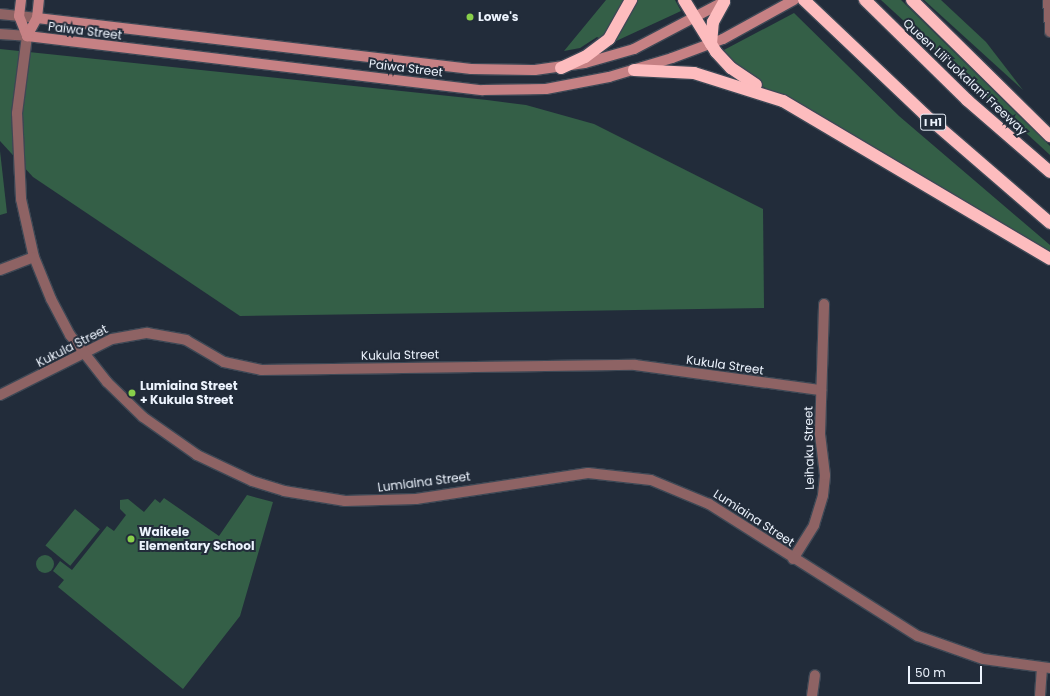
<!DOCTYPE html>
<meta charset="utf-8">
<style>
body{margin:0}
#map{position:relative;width:1050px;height:696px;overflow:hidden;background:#222c3a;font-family:Poppins,sans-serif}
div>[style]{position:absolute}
.green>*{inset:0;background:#345f47;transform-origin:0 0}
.round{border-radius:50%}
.roads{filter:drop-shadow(1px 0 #3e4855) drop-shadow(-1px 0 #3e4855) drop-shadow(0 1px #3e4855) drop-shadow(0 -1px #3e4855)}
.minor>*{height:10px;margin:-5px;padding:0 5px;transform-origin:5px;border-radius:5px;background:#8e6364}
.tertiary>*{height:10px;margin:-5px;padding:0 5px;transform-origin:5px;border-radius:5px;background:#8e6364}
.secondary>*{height:10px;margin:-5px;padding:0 5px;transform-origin:5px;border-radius:5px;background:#c68184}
.motorway>*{height:12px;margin:-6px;padding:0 6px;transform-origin:6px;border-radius:6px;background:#fdbcbe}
.dots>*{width:11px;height:11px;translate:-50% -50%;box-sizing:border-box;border:2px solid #222c3a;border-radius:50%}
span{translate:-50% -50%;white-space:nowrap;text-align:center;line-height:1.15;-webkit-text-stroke:4px #222c3a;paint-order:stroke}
.shield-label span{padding:1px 3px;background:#222c3a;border:1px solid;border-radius:3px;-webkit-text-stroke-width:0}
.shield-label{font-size:11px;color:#ecf3fd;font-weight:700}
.poi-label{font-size:12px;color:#ecf3fd;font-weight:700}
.left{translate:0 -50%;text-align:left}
.street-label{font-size:12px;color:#ecf3fd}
.scale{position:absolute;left:908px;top:666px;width:74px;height:18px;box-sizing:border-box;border:2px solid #ecf3fd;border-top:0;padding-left:5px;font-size:12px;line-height:14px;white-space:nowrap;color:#ecf3fd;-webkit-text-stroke:3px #222c3a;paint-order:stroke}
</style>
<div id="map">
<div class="green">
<div style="clip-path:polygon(606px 0,626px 0,610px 28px,601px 39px,597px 37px,580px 48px,564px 51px)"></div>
<div style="clip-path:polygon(636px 0,675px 0,681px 11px,614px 42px)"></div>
<div style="clip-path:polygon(881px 0,901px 0,1050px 146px,1050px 155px)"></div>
<div style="clip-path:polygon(924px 0,941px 0,986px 42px,1023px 90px)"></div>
<div style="clip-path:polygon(794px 13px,899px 116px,1050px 245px,1050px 256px,757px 83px,722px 51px)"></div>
<div style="clip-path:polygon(0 49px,487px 100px,526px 105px,594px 124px,763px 209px,764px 308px,240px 316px,33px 177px,0 141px)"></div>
<div style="clip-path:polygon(0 151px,7px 213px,0 215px)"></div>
<div style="clip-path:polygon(247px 495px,273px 502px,240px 616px,183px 689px,58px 587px,64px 580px,53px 571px,60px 561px,72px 570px,107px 526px,114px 531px,126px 515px,120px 509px,120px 500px,128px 499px,144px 512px,155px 499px,160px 503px,164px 498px,219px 536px)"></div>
<div style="left:75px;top:509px;width:32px;height:47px;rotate:39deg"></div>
<div class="round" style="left:36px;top:555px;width:18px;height:18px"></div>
</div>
<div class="roads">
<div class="minor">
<div style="left:1048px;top:0;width:32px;rotate:86deg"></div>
<div style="left:0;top:270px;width:36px;rotate:-21deg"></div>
<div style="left:0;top:395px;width:125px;rotate:-26.6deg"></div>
<div style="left:112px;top:339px;width:36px;rotate:-10deg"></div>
<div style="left:147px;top:333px;width:40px;rotate:10deg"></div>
<div style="left:186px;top:340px;width:44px;rotate:30.1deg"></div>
<div style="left:224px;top:362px;width:38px;rotate:12deg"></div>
<div style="left:261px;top:370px;width:374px;rotate:-0.8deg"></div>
<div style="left:635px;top:365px;width:188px;rotate:7.7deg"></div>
<div style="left:793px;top:559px;width:40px;rotate:-58deg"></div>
<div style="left:814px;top:525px;width:31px;rotate:-73deg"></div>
<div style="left:823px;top:495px;width:20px;rotate:-84deg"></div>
<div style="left:825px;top:475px;width:41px;rotate:-97deg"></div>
<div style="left:820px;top:434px;width:130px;rotate:-88.2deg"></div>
<div style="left:812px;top:696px;width:21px;rotate:-82deg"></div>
<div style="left:1040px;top:696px;width:28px;rotate:-86deg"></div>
</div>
<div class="tertiary">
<div style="left:0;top:14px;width:37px;rotate:6deg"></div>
<div style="left:0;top:34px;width:27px;rotate:4deg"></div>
<div style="left:27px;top:36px;width:78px;rotate:97.4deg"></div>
<div style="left:17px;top:113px;width:86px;rotate:87.3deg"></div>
<div style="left:21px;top:199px;width:59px;rotate:77.4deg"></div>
<div style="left:34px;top:257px;width:45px;rotate:68deg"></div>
<div style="left:51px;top:299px;width:41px;rotate:62.2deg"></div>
<div style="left:70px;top:335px;width:60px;rotate:51.8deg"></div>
<div style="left:107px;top:382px;width:50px;rotate:44.2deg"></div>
<div style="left:143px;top:417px;width:66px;rotate:35.1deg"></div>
<div style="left:197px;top:455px;width:61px;rotate:25.3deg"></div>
<div style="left:252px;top:481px;width:34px;rotate:17deg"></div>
<div style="left:284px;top:491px;width:62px;rotate:9.3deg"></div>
<div style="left:345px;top:501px;width:71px;rotate:-1.6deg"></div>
<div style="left:416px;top:499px;width:174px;rotate:-8.6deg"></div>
<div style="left:588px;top:473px;width:63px;rotate:6.3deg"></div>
<div style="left:651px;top:480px;width:63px;rotate:22.5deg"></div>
<div style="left:709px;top:504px;width:247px;rotate:32.3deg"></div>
<div style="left:918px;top:636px;width:69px;rotate:19.5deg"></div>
<div style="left:983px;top:659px;width:68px;rotate:7.7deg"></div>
</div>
<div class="secondary">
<div style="left:21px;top:0;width:16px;rotate:97deg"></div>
<div style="left:19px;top:16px;width:22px;rotate:68deg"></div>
<div style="left:37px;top:18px;width:437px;rotate:6.7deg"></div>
<div style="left:471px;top:69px;width:64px;rotate:0.9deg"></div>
<div style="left:535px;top:70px;width:50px;rotate:-8deg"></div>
<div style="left:585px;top:63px;width:51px;rotate:-15.9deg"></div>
<div style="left:634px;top:49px;width:103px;rotate:-27.8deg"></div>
<div style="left:27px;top:36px;width:459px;rotate:6.8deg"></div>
<div style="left:483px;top:90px;width:63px;rotate:-0.9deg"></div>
<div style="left:546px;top:89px;width:64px;rotate:-10.8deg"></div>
<div style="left:609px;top:77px;width:66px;rotate:-16.8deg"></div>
<div style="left:672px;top:58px;width:54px;rotate:-20.4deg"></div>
<div style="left:723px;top:39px;width:81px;rotate:-28.8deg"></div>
<div style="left:27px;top:36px;width:21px;rotate:-61deg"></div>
<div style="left:37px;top:18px;width:18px;rotate:-84deg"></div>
</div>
<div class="motorway">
<div style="left:684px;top:0;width:61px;rotate:58.4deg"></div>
<div style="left:716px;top:52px;width:22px;rotate:47deg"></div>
<div style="left:731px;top:68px;width:30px;rotate:34deg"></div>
<div style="left:804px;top:0;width:167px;rotate:43.5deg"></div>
<div style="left:925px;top:115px;width:165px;rotate:40.8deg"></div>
<div style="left:865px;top:0;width:143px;rotate:44.4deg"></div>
<div style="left:967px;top:100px;width:110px;rotate:40.9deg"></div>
<div style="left:912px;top:0;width:194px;rotate:44.6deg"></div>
<div style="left:711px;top:44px;width:22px;rotate:-85deg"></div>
<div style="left:713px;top:22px;width:23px;rotate:-61deg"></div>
<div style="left:561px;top:68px;width:26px;rotate:-25deg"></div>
<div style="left:585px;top:57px;width:30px;rotate:-37deg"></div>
<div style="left:609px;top:39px;width:45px;rotate:-60.6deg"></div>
<div style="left:634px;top:70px;width:60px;rotate:2.9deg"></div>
<div style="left:694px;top:73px;width:93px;rotate:17.5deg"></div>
<div style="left:783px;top:101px;width:310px;rotate:30.6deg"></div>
</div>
</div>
<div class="dots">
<div style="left:470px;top:17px;background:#88cf4a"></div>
<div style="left:132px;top:393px;background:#88cf4a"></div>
<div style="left:131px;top:539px;background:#88cf4a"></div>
</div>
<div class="shield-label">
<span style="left:933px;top:122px">I H1</span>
</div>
<div class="poi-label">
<span class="left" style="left:478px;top:17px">Lowe's</span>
<span class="left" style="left:140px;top:393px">Lumiaina Street<br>+ Kukula Street</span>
<span class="left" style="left:139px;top:539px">Waikele<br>Elementary School</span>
</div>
<div class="street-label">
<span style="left:85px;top:31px;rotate:7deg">Paiwa Street</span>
<span style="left:406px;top:68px;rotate:7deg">Paiwa Street</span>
<span style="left:965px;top:77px;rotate:43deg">Queen Liliʻuokalani Freeway</span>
<span style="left:72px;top:346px;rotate:-27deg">Kukula Street</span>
<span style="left:400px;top:355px;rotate:-1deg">Kukula Street</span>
<span style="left:725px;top:365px;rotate:8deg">Kukula Street</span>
<span style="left:809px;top:448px;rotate:-91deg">Leihaku Street</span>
<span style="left:424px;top:482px;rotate:-7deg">Lumiaina Street</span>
<span style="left:754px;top:518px;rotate:33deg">Lumiaina Street</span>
</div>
<div class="scale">50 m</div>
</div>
